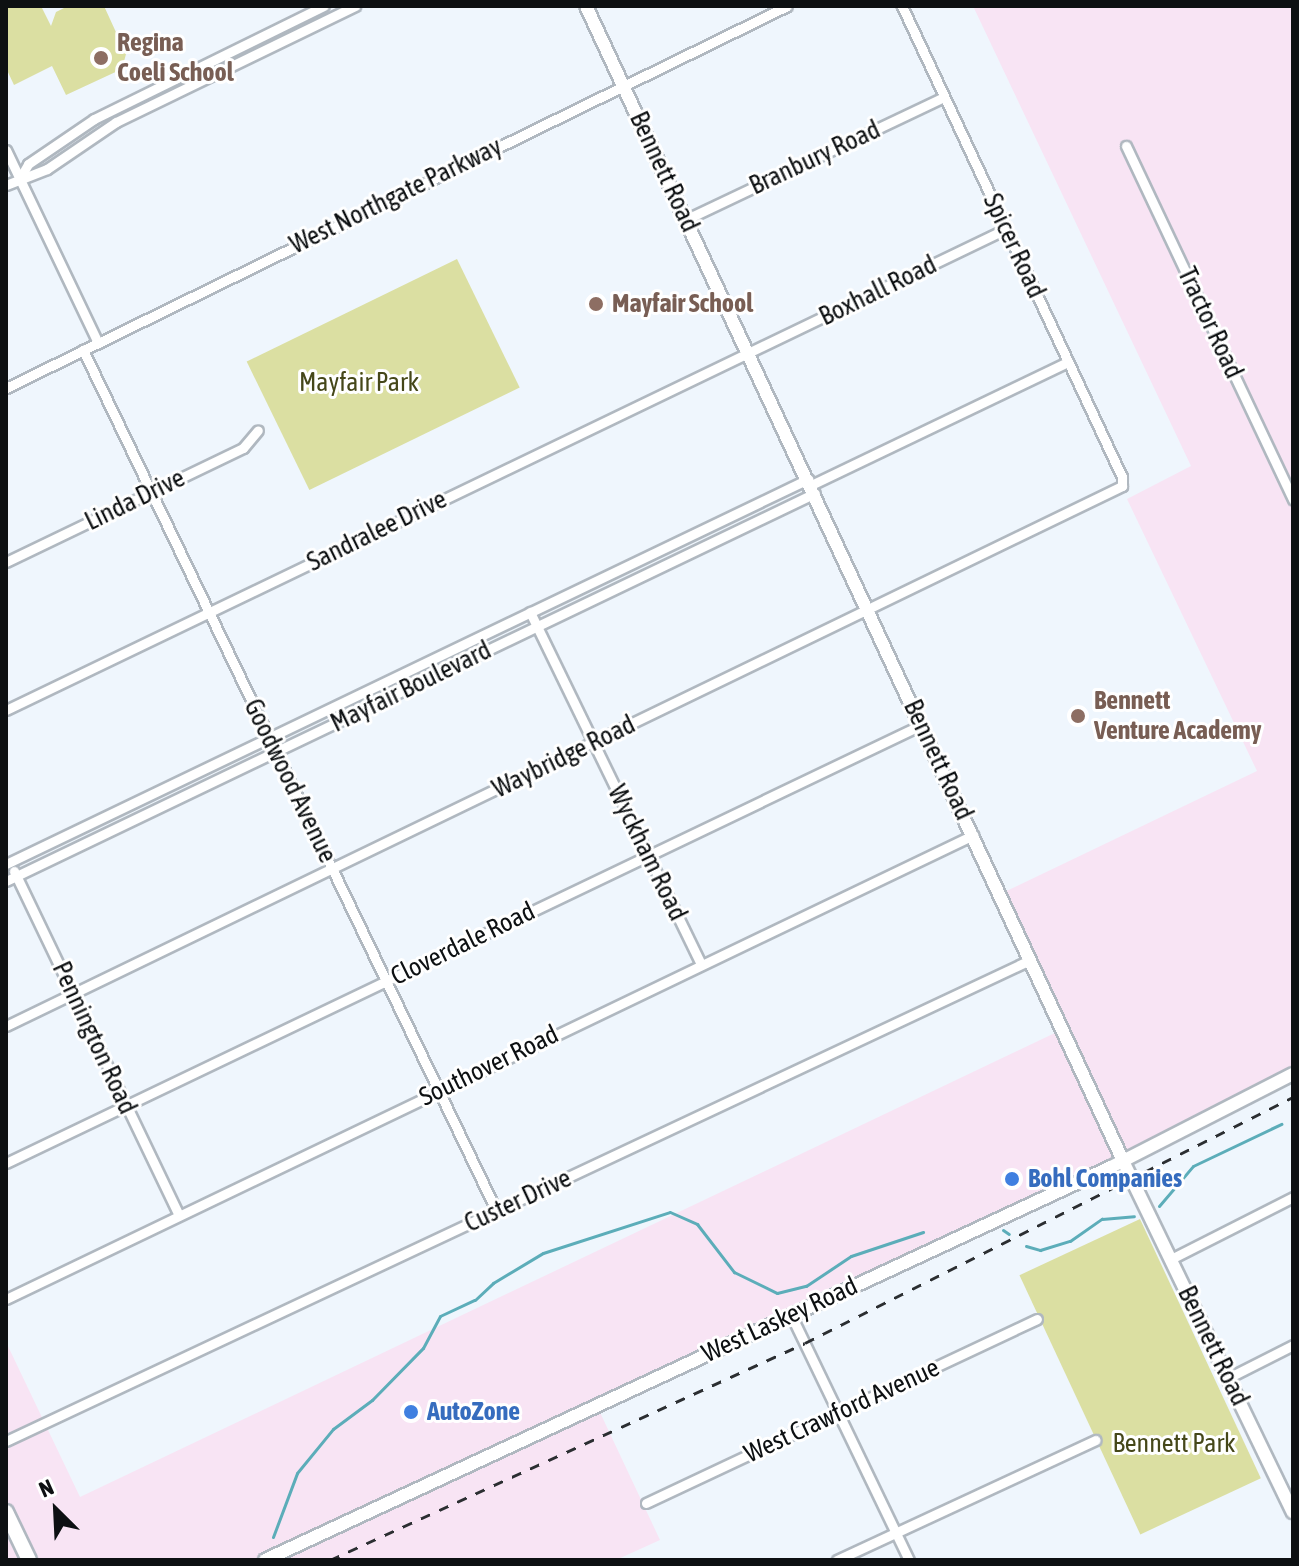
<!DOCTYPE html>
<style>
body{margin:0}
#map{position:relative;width:1299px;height:1566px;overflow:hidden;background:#eff6fd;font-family:"Asap Condensed",sans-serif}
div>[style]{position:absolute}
.industrial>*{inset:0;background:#f8e4f4}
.green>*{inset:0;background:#dbdfa2;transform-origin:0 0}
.stream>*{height:3px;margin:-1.5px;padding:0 1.5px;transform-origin:1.5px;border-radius:1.5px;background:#5cadb9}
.roads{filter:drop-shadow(2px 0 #b0b8c0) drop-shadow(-2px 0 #b0b8c0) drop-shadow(0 2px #b0b8c0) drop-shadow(0 -2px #b0b8c0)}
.street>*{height:9px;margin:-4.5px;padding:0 4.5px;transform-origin:4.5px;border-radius:4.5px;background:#fff}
.secondary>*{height:12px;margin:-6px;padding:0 6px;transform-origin:6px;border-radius:6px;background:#fff}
.primary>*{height:14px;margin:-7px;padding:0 7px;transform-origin:7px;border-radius:7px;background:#fff}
.rail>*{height:3px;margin-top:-1.5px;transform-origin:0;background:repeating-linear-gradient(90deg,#2b2e31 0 10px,transparent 0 20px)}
.dots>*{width:22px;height:22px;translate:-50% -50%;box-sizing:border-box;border:4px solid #fff;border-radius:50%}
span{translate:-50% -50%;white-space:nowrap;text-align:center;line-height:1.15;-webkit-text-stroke:6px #fff;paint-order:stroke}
.education-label{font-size:26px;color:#785e54;font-weight:700}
.left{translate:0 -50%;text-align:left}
.street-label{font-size:26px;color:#0d1012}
.park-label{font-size:26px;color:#454719}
.shop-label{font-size:26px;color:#366cbe;font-weight:700}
.frame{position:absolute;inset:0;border:8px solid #0d1012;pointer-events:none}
.north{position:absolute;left:16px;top:1470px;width:80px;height:80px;-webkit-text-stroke:6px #fff;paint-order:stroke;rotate:336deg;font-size:22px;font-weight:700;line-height:32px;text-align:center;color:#0d1012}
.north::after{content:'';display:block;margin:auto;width:28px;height:36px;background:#0d1012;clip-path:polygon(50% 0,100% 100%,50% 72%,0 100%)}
</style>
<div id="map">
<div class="industrial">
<div style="clip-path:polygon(973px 6px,1293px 6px,1293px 1074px,597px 1406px,660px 1540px,616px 1560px,6px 1560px,6px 1342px,80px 1497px,1057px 1032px,994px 897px,1257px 771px,1127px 499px,1191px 466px)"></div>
</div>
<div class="green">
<div style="clip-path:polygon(6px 6px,41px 6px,51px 26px,56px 12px,68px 6px,104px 6px,126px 54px,122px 69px,66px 95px,52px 66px,14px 85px,6px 68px)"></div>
<div style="left:457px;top:259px;width:143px;height:234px;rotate:64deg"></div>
<div style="left:1140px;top:1219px;width:286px;height:133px;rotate:65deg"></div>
</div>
<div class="stream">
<div style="left:1159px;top:1206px;width:52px;rotate:-49.6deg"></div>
<div style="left:1193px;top:1166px;width:98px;rotate:-25.5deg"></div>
<div style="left:1003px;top:1230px;width:7px;rotate:34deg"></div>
<div style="left:1026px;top:1246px;width:15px;rotate:16deg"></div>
<div style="left:1040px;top:1250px;width:31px;rotate:-17deg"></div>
<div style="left:1070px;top:1241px;width:39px;rotate:-35deg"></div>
<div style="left:1102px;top:1219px;width:32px;rotate:-5deg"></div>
<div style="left:273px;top:1537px;width:68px;rotate:-69.4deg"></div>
<div style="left:297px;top:1473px;width:57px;rotate:-50.7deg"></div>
<div style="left:333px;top:1429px;width:49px;rotate:-36.6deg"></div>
<div style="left:372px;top:1400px;width:73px;rotate:-45.6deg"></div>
<div style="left:423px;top:1348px;width:36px;rotate:-62deg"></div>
<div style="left:440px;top:1316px;width:38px;rotate:-25deg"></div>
<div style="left:475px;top:1300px;width:25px;rotate:-43deg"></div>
<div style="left:493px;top:1283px;width:58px;rotate:-31deg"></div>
<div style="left:543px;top:1253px;width:133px;rotate:-17.9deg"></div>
<div style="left:670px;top:1212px;width:30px;rotate:24deg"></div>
<div style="left:697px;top:1224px;width:61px;rotate:52.4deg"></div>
<div style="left:734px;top:1272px;width:48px;rotate:26deg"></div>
<div style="left:777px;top:1293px;width:30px;rotate:-14deg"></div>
<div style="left:806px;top:1286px;width:54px;rotate:-33.7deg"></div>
<div style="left:851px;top:1256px;width:76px;rotate:-18.4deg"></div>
</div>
<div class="roads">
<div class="street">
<div style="left:1126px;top:146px;width:391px;rotate:64.7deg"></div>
<div style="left:6px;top:150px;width:214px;rotate:64.5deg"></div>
<div style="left:20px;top:178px;width:16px;rotate:-60deg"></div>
<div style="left:28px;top:164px;width:80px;rotate:-34.3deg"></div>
<div style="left:94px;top:119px;width:256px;rotate:-26.2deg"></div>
<div style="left:6px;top:185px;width:44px;rotate:-21.3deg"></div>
<div style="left:47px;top:169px;width:83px;rotate:-34.3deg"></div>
<div style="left:116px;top:122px;width:266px;rotate:-25.9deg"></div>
<div style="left:687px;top:219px;width:284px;rotate:-25.4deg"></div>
<div style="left:83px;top:350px;width:956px;rotate:64.35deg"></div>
<div style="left:6px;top:388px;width:869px;rotate:-26.06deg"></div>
<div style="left:811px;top:485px;width:285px;rotate:-25.6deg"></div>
<div style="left:6px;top:562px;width:263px;rotate:-25.7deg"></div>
<div style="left:243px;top:448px;width:23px;rotate:-50deg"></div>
<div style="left:530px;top:612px;width:391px;rotate:64.1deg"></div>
<div style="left:6px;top:710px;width:1110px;rotate:-25.69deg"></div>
<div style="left:6px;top:864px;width:890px;rotate:-25.64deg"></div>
<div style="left:14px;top:871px;width:380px;rotate:64.4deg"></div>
<div style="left:6px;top:881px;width:897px;rotate:-25.62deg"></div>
<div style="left:6px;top:1026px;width:1240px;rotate:-25.82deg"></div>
<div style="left:1122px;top:486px;width:9px;rotate:-90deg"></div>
<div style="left:1122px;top:477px;width:520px;rotate:-115.04deg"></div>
<div style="left:6px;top:1163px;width:1014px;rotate:-25.58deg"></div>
<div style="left:1171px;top:1259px;width:137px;rotate:-26.9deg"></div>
<div style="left:6px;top:1299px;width:1073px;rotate:-25.63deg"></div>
<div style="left:791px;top:1315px;width:272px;rotate:64.3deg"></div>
<div style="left:1228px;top:1378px;width:73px;rotate:-26.9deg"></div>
<div style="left:6px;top:1441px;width:1131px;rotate:-25.16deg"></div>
<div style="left:646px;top:1503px;width:432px;rotate:-25.2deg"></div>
<div style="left:837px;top:1560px;width:285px;rotate:-24.9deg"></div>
</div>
<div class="secondary">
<div style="left:586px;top:6px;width:1274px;rotate:65.06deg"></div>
<div style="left:1123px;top:1161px;width:390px;rotate:64.2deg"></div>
<div style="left:265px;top:1560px;width:933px;rotate:-24.92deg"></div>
<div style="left:1111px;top:1167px;width:204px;rotate:-27.1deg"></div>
</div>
<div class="primary">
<div style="left:6px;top:1512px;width:53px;rotate:64.4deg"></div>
</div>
</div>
<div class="rail">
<div style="left:330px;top:1560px;width:522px;rotate:-24.55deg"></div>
<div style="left:805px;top:1343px;width:546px;rotate:-26.75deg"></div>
</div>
<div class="dots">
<div style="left:101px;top:58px;background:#8d6e63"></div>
<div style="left:596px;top:304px;background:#8d6e63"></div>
<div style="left:1078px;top:716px;background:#8d6e63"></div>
<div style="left:1012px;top:1179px;background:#3f7fe0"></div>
<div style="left:411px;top:1412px;background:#3f7fe0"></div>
</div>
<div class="education-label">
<span class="left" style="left:117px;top:58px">Regina<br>Coeli School</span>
<span class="left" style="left:612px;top:304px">Mayfair School</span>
<span class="left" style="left:1094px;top:716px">Bennett<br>Venture Academy</span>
</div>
<div class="street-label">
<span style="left:815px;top:158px;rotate:-25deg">Branbury Road</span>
<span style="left:664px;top:172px;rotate:65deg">Bennett Road</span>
<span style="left:396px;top:196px;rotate:-26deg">West Northgate Parkway</span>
<span style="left:1014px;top:246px;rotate:65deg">Spicer Road</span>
<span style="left:878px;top:291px;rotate:-26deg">Boxhall Road</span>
<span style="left:1210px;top:323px;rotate:65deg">Tractor Road</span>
<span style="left:135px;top:500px;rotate:-26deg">Linda Drive</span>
<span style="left:377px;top:531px;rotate:-26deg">Sandralee Drive</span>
<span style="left:411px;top:687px;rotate:-26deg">Mayfair Boulevard</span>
<span style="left:564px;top:757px;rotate:-26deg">Waybridge Road</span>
<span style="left:938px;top:760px;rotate:65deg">Bennett Road</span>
<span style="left:290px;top:781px;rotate:64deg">Goodwood Avenue</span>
<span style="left:647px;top:853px;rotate:64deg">Wyckham Road</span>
<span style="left:463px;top:944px;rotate:-26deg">Cloverdale Road</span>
<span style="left:94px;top:1038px;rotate:65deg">Pennington Road</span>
<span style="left:489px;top:1066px;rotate:-26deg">Southover Road</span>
<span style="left:518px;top:1201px;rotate:-25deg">Custer Drive</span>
<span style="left:780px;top:1320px;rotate:-25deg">West Laskey Road</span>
<span style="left:1213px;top:1346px;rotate:64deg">Bennett Road</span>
<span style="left:842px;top:1411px;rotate:-25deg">West Crawford Avenue</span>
</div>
<div class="park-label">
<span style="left:359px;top:383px">Mayfair Park</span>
<span style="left:1174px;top:1444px">Bennett Park</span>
</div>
<div class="shop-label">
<span class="left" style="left:1028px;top:1179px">Bohl Companies</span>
<span class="left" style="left:427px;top:1412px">AutoZone</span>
</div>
<div class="frame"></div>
<div class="north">N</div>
</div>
